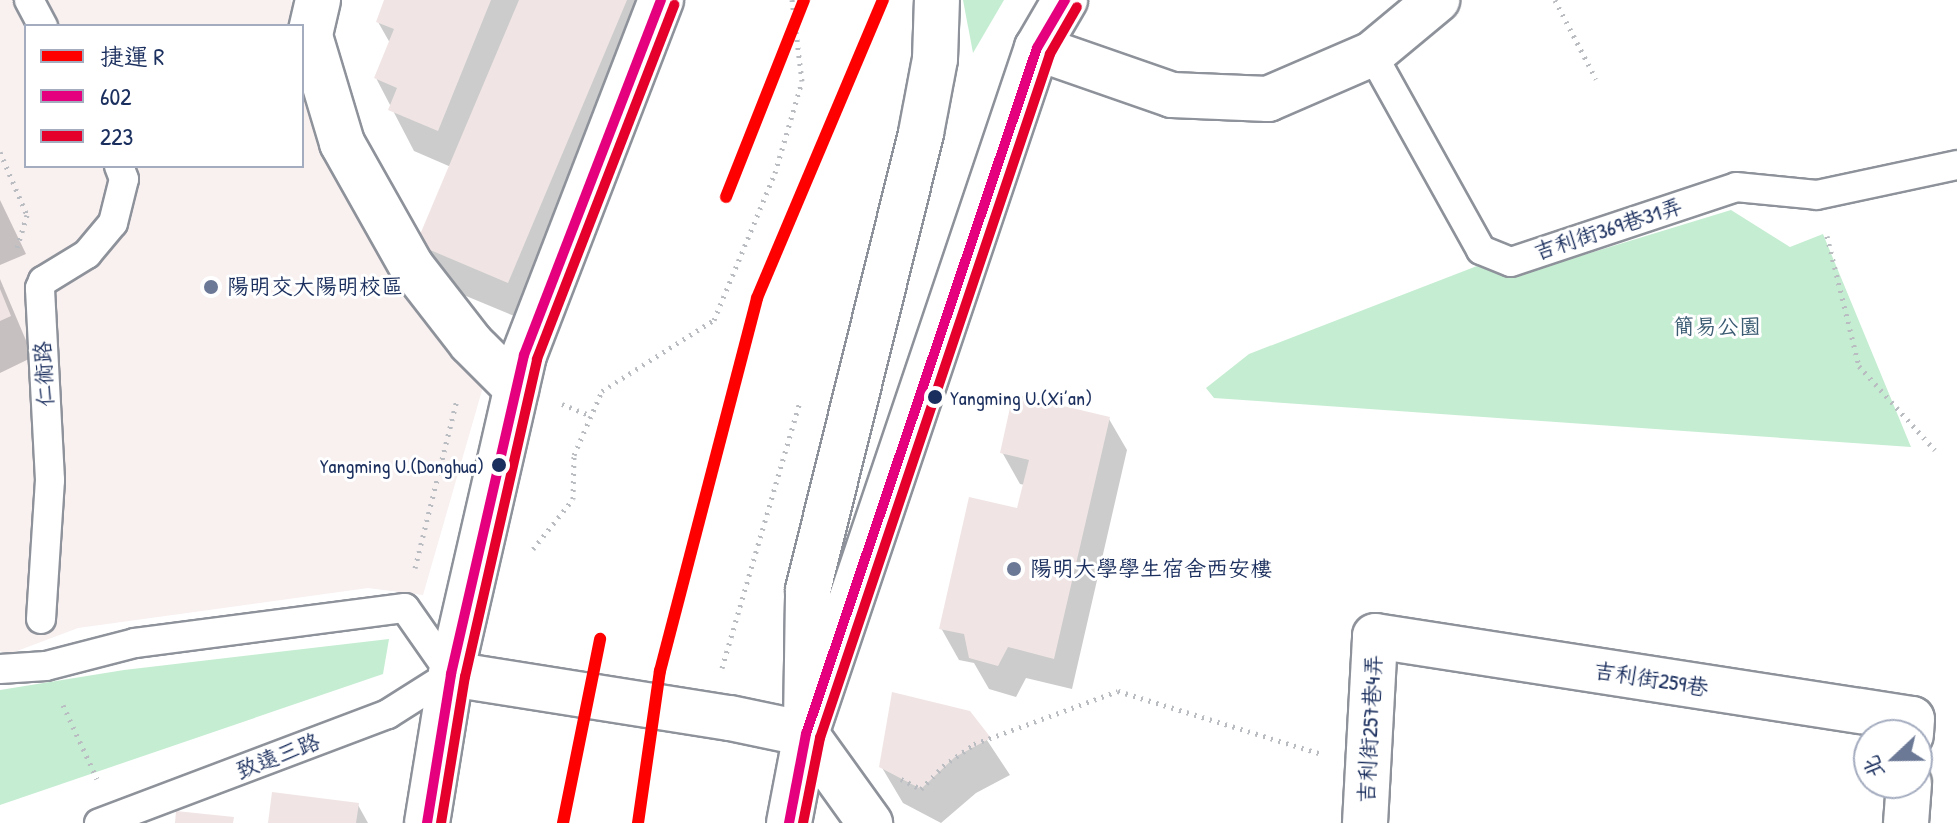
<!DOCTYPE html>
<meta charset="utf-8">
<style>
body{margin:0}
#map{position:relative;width:1957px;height:823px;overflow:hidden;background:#fff;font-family:"Patrick Hand","LXGW WenKai TC",sans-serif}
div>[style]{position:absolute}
.built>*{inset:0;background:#f9f0f0}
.green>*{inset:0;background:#c5edd2}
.shadow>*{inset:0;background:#0003}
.building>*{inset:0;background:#f0e5e4}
.path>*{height:5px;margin-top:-2.5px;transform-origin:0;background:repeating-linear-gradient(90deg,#b9bcc1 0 2px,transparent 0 8px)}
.roads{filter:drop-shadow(2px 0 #8e929a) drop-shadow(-2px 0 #8e929a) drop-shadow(0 2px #8e929a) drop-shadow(0 -2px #8e929a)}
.service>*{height:28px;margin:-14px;padding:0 14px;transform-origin:14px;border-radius:14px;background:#fff}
.minor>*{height:44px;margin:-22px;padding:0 22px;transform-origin:22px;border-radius:22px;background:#fff}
.tertiary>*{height:44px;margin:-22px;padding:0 22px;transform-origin:22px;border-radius:22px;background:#fff}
.bus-1>*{height:10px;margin:-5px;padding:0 5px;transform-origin:5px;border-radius:5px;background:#e5007d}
.bus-2>*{height:10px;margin:-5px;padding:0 5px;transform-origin:5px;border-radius:5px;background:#e4002b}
.metro-1>*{height:12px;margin:-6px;padding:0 6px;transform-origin:6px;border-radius:6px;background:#f00}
.dots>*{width:22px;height:22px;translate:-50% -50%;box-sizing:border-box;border:4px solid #fff;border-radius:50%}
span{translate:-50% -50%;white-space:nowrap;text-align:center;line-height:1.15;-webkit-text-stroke:6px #fff;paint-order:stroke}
.bus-label{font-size:20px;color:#1b2f5e}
.left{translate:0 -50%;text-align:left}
.right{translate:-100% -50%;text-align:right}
.street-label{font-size:22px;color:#1b2f5e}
.poi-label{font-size:22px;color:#1b2f5e}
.park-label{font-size:22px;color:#3a5b72}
.legend{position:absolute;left:24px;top:24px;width:280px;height:144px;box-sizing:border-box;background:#fff;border:2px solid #a4acbf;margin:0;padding:10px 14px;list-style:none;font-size:24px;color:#1b2f5e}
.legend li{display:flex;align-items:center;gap:16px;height:40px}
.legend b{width:40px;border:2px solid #a4acbf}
.north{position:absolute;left:1853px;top:719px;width:80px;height:80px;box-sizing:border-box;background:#fff;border:2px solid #a4acbf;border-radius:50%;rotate:248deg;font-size:22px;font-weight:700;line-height:32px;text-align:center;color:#1b2f5e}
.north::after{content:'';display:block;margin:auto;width:28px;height:36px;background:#6b7896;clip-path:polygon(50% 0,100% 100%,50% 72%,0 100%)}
</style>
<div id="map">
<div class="built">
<div style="clip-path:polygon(0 0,291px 0,296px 26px,26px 26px,26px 166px,302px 166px,302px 63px,487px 373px,423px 595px,368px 588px,78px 628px,9px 654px,0 651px)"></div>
</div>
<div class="green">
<div style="clip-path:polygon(963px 0,1004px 0,973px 53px)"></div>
<div style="clip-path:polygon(1731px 210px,1790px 247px,1823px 234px,1911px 447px,1214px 398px,1206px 388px,1249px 354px,1477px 266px,1518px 275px)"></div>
<div style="clip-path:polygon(389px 639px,383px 674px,0 805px,0 690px,124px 670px)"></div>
</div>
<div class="shadow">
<div style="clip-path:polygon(387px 0,668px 0,531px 323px,442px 286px,418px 244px,451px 167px,414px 151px,376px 78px,390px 43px,378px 22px)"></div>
<div style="clip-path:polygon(0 200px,26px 254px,0 265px)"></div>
<div style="clip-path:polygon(0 279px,33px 357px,0 373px)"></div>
<div style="clip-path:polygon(1109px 419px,1127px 450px,1072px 689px,1026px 678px,1016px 697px,989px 689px,974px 663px,959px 660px,941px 628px,1019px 511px,1025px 485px,1020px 484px,1002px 452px)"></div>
<div style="clip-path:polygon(969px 713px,1010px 775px,976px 793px,941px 823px,903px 803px,881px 766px)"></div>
<div style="clip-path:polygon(358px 805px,368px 823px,270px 823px)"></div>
</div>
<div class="building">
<div style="clip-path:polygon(384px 0,491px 0,438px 131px,388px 110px,397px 88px,374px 78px,394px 29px,376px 22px)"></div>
<div style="clip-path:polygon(519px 0,627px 0,508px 283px,416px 244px)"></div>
<div style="clip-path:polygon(0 289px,11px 316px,0 321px)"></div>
<div style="clip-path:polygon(1013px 394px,1110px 417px,1054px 659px,1008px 647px,998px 666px,969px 658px,964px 634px,939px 629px,969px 497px,1017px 508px,1029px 460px,1000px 453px)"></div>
<div style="clip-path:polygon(892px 692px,970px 711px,991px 738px,955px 757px,921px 789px,879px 767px)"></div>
<div style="clip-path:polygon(272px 792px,359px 803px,356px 823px,268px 823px)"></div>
<div style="clip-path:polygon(176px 811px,234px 817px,233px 823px,175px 823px)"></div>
</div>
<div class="path">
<div style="left:1555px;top:0;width:89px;rotate:62.6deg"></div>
<div style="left:0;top:152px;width:69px;rotate:66.8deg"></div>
<div style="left:27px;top:215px;width:34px;rotate:107deg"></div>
<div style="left:1827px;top:236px;width:134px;rotate:76.2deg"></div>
<div style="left:1859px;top:366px;width:113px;rotate:47.9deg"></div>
<div style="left:562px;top:404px;width:31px;rotate:22deg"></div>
<div style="left:533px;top:549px;width:64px;rotate:-51.3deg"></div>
<div style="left:573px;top:499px;width:44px;rotate:-88.7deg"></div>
<div style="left:574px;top:455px;width:70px;rotate:-66.4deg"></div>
<div style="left:602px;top:391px;width:133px;rotate:-32.4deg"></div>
<div style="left:714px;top:320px;width:159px;rotate:-67.5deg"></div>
<div style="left:775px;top:173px;width:96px;rotate:-73.6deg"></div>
<div style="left:802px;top:81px;width:82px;rotate:-97deg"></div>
<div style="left:415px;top:568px;width:173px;rotate:-76deg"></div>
<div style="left:722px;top:668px;width:278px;rotate:-73.7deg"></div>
<div style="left:63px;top:705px;width:81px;rotate:65.3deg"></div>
<div style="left:901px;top:779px;width:22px;rotate:27deg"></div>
<div style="left:921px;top:789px;width:32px;rotate:-46deg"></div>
<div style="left:943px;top:766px;width:38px;rotate:-35deg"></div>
<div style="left:974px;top:744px;width:153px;rotate:-20.2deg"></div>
<div style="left:1118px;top:691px;width:213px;rotate:17.2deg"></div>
</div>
<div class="roads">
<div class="service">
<div style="left:29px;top:0;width:30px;rotate:62deg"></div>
<div style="left:1372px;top:54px;width:224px;rotate:60.9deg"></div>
<div style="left:1481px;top:250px;width:32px;rotate:22deg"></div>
<div style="left:1511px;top:262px;width:237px;rotate:-18.4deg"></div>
<div style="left:1736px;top:187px;width:81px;rotate:5.6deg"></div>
<div style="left:1817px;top:195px;width:143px;rotate:-12.1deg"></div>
<div style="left:41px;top:619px;width:139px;rotate:-86.3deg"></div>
<div style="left:50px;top:480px;width:192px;rotate:-93deg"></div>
<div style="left:40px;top:288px;width:8px;rotate:-67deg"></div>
<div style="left:43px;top:281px;width:52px;rotate:-31.5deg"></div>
<div style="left:87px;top:254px;width:40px;rotate:-50deg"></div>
<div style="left:113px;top:223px;width:45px;rotate:-76deg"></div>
<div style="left:124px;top:179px;width:14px;rotate:-111deg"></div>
<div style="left:0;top:669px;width:46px;rotate:-3.7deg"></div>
<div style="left:46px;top:666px;width:92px;rotate:-14.5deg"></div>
<div style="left:135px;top:643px;width:272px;rotate:-7.4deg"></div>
<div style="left:405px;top:608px;width:80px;rotate:55.1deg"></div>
<div style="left:451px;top:674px;width:75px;rotate:147.6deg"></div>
<div style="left:388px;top:714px;width:309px;rotate:159.3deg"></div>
</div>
<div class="minor">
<div style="left:318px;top:0;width:37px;rotate:103deg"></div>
<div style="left:310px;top:36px;width:112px;rotate:73.3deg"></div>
<div style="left:342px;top:143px;width:142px;rotate:60.6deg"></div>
<div style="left:412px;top:267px;width:96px;rotate:52.2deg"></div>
<div style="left:471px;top:343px;width:64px;rotate:45deg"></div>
<div style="left:1037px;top:48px;width:143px;rotate:19.2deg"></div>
<div style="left:1172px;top:95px;width:96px;rotate:2.4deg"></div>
<div style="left:1268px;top:99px;width:113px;rotate:-23.4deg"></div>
<div style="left:1372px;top:54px;width:85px;rotate:-39.7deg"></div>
<div style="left:451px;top:674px;width:282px;rotate:9deg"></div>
<div style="left:730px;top:718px;width:78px;rotate:11.9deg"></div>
<div style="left:806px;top:724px;width:134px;rotate:-89.1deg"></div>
<div style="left:808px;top:590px;width:471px;rotate:-76.1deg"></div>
<div style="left:921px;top:133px;width:75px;rotate:-79.3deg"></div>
<div style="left:935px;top:59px;width:59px;rotate:-88.1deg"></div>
<div style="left:806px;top:734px;width:110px;rotate:54.3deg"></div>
<div style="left:1365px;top:823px;width:187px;rotate:-86.9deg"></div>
<div style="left:1375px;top:636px;width:543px;rotate:8.79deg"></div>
<div style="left:1912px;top:719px;width:16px;rotate:94deg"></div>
<div style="left:1906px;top:823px;width:40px;rotate:-85.7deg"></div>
</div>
<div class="tertiary">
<div style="left:427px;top:823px;width:151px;rotate:-80.8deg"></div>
<div style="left:451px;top:674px;width:327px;rotate:-77.1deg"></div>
<div style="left:524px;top:355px;width:381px;rotate:-68.9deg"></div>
<div style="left:789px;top:823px;width:91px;rotate:-79.2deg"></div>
<div style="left:806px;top:734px;width:724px;rotate:-71.39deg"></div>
<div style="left:1037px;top:48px;width:56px;rotate:-59.7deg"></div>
</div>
</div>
<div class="bus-1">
<div style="left:427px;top:823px;width:151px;rotate:-80.8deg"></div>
<div style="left:451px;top:674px;width:327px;rotate:-77.1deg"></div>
<div style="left:524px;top:355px;width:381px;rotate:-68.9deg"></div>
<div style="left:789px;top:823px;width:91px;rotate:-79.2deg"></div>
<div style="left:806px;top:734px;width:724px;rotate:-71.39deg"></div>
<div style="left:1037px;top:48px;width:56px;rotate:-59.7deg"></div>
</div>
<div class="bus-2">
<div style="left:441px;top:823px;width:148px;rotate:-80.7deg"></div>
<div style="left:465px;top:677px;width:326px;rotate:-77.2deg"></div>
<div style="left:537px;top:359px;width:380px;rotate:-68.8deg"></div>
<div style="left:803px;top:823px;width:87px;rotate:-78.7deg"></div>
<div style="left:820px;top:738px;width:722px;rotate:-71.41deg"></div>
<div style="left:1050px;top:54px;width:54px;rotate:-60.1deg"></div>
</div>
<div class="metro-1">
<div style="left:726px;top:197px;width:212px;rotate:-68.4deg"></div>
<div style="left:563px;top:823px;width:188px;rotate:-78.6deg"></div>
<div style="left:638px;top:823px;width:154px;rotate:-81.8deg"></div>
<div style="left:660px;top:671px;width:385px;rotate:-75.4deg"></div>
<div style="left:757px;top:298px;width:324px;rotate:-67.1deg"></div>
</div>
<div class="dots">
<div style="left:211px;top:287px;background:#6b7896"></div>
<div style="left:935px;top:397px;background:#1b2f5e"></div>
<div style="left:499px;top:465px;background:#1b2f5e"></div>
<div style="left:1014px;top:569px;background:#6b7896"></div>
</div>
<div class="bus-label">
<span class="left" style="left:950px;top:397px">Yangming U.(Xi’an)</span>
<span class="right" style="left:484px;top:465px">Yangming U.(Donghua)</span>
</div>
<div class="street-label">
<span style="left:1608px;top:229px;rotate:-18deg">吉利街369巷31弄</span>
<span style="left:44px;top:374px;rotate:-93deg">仁術路</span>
<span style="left:1651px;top:679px;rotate:9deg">吉利街259巷</span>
<span style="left:1370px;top:729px;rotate:-87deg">吉利街257巷4弄</span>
<span style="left:278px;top:756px;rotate:-21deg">致遠三路</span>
</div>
<div class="poi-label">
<span class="left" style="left:227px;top:287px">陽明交大陽明校區</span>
<span class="left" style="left:1030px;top:569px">陽明大學學生宿舍西安樓</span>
</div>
<div class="park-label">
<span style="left:1717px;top:327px">簡易公園</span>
</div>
<ul class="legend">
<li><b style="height:10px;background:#f00"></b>捷運 R</li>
<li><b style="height:10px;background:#e5007d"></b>602</li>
<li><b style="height:10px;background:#e4002b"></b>223</li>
</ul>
<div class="north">北</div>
</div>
